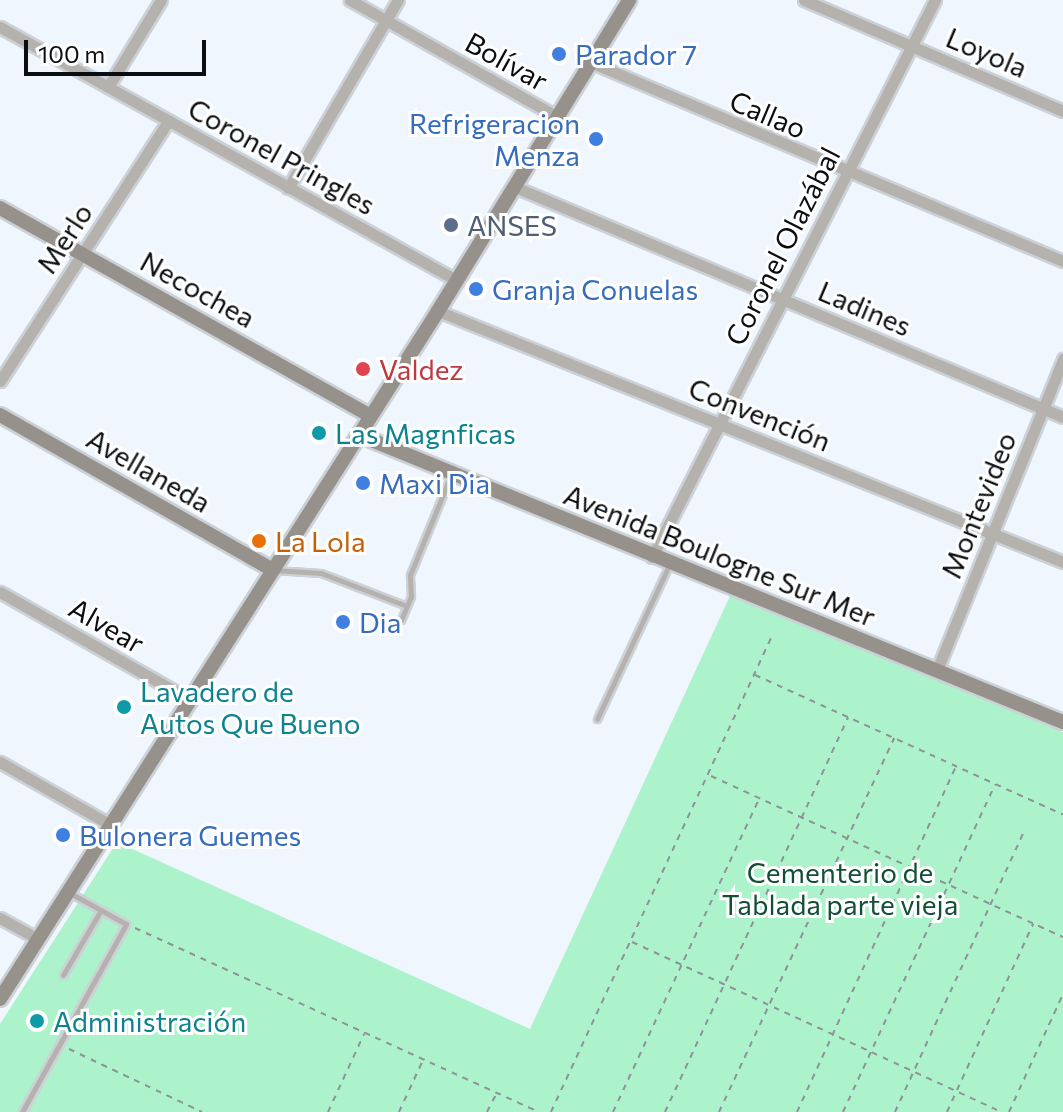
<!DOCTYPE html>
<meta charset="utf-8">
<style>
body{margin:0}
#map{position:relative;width:1063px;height:1112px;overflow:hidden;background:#eff6fd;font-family:Commissioner,sans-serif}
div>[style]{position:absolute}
.green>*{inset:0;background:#acf2cb}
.path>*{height:2px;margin-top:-1px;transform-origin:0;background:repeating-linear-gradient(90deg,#8e9398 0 6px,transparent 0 12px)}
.roads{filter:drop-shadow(2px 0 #cbd1d7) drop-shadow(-2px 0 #cbd1d7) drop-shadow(0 2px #cbd1d7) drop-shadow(0 -2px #cbd1d7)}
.lane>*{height:5px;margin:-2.5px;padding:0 2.5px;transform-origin:2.5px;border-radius:2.5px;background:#b5b2ae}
.street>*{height:11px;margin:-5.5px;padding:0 5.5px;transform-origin:5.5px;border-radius:5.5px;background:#b5b2ae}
.secondary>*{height:14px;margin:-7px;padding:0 7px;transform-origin:7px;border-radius:7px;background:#96918b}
.dots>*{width:22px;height:22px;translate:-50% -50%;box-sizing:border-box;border:4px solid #fff;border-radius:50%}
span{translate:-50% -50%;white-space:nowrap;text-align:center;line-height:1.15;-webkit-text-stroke:6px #fff;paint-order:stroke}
.street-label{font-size:28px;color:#0b0e11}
.shop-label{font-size:28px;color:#366cbe}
.left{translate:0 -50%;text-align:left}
.right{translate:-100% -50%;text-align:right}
.service-label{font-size:28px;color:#4e5e75}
.health-label{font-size:28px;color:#be3a42}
.culture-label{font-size:28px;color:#0d838f}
.food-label{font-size:28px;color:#c56008}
.park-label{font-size:28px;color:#124f34}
.scale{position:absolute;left:24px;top:40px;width:182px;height:36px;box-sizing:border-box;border:4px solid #0b0e11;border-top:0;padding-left:10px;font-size:24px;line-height:28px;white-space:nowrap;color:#0b0e11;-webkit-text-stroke:6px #fff;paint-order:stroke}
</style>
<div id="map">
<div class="green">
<div style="clip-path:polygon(730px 596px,1063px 732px,1063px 1112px,0 1112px,0 1024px,117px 842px,530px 1029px)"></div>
</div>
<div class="path">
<div style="left:755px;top:675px;width:338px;rotate:24.4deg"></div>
<div style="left:711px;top:776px;width:387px;rotate:24.6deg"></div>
<div style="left:135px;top:928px;width:443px;rotate:24.5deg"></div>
<div style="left:632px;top:942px;width:407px;rotate:24.7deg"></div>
<div style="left:69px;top:1049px;width:147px;rotate:25.3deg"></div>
<div style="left:328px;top:1112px;width:86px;rotate:-65.2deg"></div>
<div style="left:399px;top:1112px;width:57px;rotate:-65.2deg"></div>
<div style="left:487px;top:1112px;width:20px;rotate:-63deg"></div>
<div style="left:551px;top:1112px;width:523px;rotate:-65.1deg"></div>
<div style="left:613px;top:1112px;width:345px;rotate:-65deg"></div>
<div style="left:665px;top:1112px;width:435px;rotate:-65.1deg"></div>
<div style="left:719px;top:1112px;width:413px;rotate:-64.9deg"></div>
<div style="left:797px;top:1112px;width:381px;rotate:-65.3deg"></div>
<div style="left:843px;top:1112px;width:361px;rotate:-65.1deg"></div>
<div style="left:895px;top:1112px;width:311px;rotate:-65.3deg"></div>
<div style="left:947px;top:1112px;width:207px;rotate:-65.4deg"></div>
<div style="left:1009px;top:1112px;width:130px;rotate:-65.4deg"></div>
</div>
<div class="roads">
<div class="lane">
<div style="left:274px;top:570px;width:47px;rotate:3.7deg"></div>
<div style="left:321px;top:573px;width:92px;rotate:21deg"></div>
<div style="left:401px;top:620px;width:26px;rotate:-67deg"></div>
<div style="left:411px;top:596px;width:21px;rotate:-93deg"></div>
<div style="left:410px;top:575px;width:108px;rotate:-67.7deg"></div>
<div style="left:597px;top:719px;width:170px;rotate:-64.9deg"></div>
<div style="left:63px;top:975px;width:75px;rotate:-59.7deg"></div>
<div style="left:22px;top:1112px;width:215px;rotate:-61deg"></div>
<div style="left:126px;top:924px;width:64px;rotate:-151deg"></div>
</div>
<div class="street">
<div style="left:350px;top:0;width:239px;rotate:29.4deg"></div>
<div style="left:804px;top:0;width:282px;rotate:23.2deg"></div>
<div style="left:0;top:27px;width:521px;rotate:29.02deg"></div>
<div style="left:590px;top:62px;width:513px;rotate:22.82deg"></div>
<div style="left:108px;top:87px;width:102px;rotate:-58.7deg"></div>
<div style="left:515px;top:187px;width:594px;rotate:22.77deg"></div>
<div style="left:288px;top:188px;width:218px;rotate:-59.7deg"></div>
<div style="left:438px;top:311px;width:674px;rotate:21.88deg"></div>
<div style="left:0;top:381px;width:310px;rotate:-57.1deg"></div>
<div style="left:652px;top:557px;width:625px;rotate:-63.07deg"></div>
<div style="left:0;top:592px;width:219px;rotate:29.6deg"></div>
<div style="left:937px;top:670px;width:336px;rotate:-67.9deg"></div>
<div style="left:0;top:762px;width:128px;rotate:29.6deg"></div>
<div style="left:0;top:918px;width:43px;rotate:28.9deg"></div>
</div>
<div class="secondary">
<div style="left:0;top:208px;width:425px;rotate:29.3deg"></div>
<div style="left:0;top:415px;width:314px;rotate:29.6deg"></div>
<div style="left:359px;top:435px;width:760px;rotate:22.18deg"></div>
<div style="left:0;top:999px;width:816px;rotate:-57.52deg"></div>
<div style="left:438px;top:311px;width:365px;rotate:-58.4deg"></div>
</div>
</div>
<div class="dots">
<div style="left:559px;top:54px;background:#3f7fe0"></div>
<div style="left:596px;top:139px;background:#3f7fe0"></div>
<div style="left:451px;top:225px;background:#5c6f8a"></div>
<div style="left:476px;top:289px;background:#3f7fe0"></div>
<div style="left:363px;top:369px;background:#e0444e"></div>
<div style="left:319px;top:433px;background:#0f9aa8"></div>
<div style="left:363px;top:483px;background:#3f7fe0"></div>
<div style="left:259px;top:541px;background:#e8710a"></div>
<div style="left:343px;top:622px;background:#3f7fe0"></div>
<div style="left:124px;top:707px;background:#0f9aa8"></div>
<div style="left:63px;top:835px;background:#3f7fe0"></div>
<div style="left:37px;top:1021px;background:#0f9aa8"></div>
</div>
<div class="street-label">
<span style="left:987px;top:52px;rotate:23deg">Loyola</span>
<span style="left:507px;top:61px;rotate:29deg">Bolívar</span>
<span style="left:768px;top:114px;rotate:23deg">Callao</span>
<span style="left:282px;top:156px;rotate:29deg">Coronel Pringles</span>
<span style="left:64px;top:238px;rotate:-57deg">Merlo</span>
<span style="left:782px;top:246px;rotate:-63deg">Coronel Olazábal</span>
<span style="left:198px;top:289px;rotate:29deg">Necochea</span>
<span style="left:865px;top:308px;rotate:23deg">Ladines</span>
<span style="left:760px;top:414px;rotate:22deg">Convención</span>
<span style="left:149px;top:470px;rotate:30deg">Avellaneda</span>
<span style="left:978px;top:505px;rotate:-68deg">Montevideo</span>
<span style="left:720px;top:555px;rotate:22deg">Avenida Boulogne Sur Mer</span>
<span style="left:107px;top:625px;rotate:30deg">Alvear</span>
</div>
<div class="shop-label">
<span class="left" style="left:575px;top:54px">Parador 7</span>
<span class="right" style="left:580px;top:139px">Refrigeracion<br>Menza</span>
<span class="left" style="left:492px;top:289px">Granja Conuelas</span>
<span class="left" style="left:379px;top:483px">Maxi Dia</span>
<span class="left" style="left:359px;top:622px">Dia</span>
<span class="left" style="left:79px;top:835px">Bulonera Guemes</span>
</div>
<div class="service-label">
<span class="left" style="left:467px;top:225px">ANSES</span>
</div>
<div class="health-label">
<span class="left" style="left:379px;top:369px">Valdez</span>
</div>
<div class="culture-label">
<span class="left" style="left:335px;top:433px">Las Magnficas</span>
<span class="left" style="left:140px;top:707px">Lavadero de<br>Autos Que Bueno</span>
<span class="left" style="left:53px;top:1021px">Administración</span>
</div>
<div class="food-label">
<span class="left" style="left:275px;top:541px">La Lola</span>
</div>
<div class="park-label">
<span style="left:840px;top:888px">Cementerio de<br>Tablada parte vieja</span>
</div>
<div class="scale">100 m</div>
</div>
